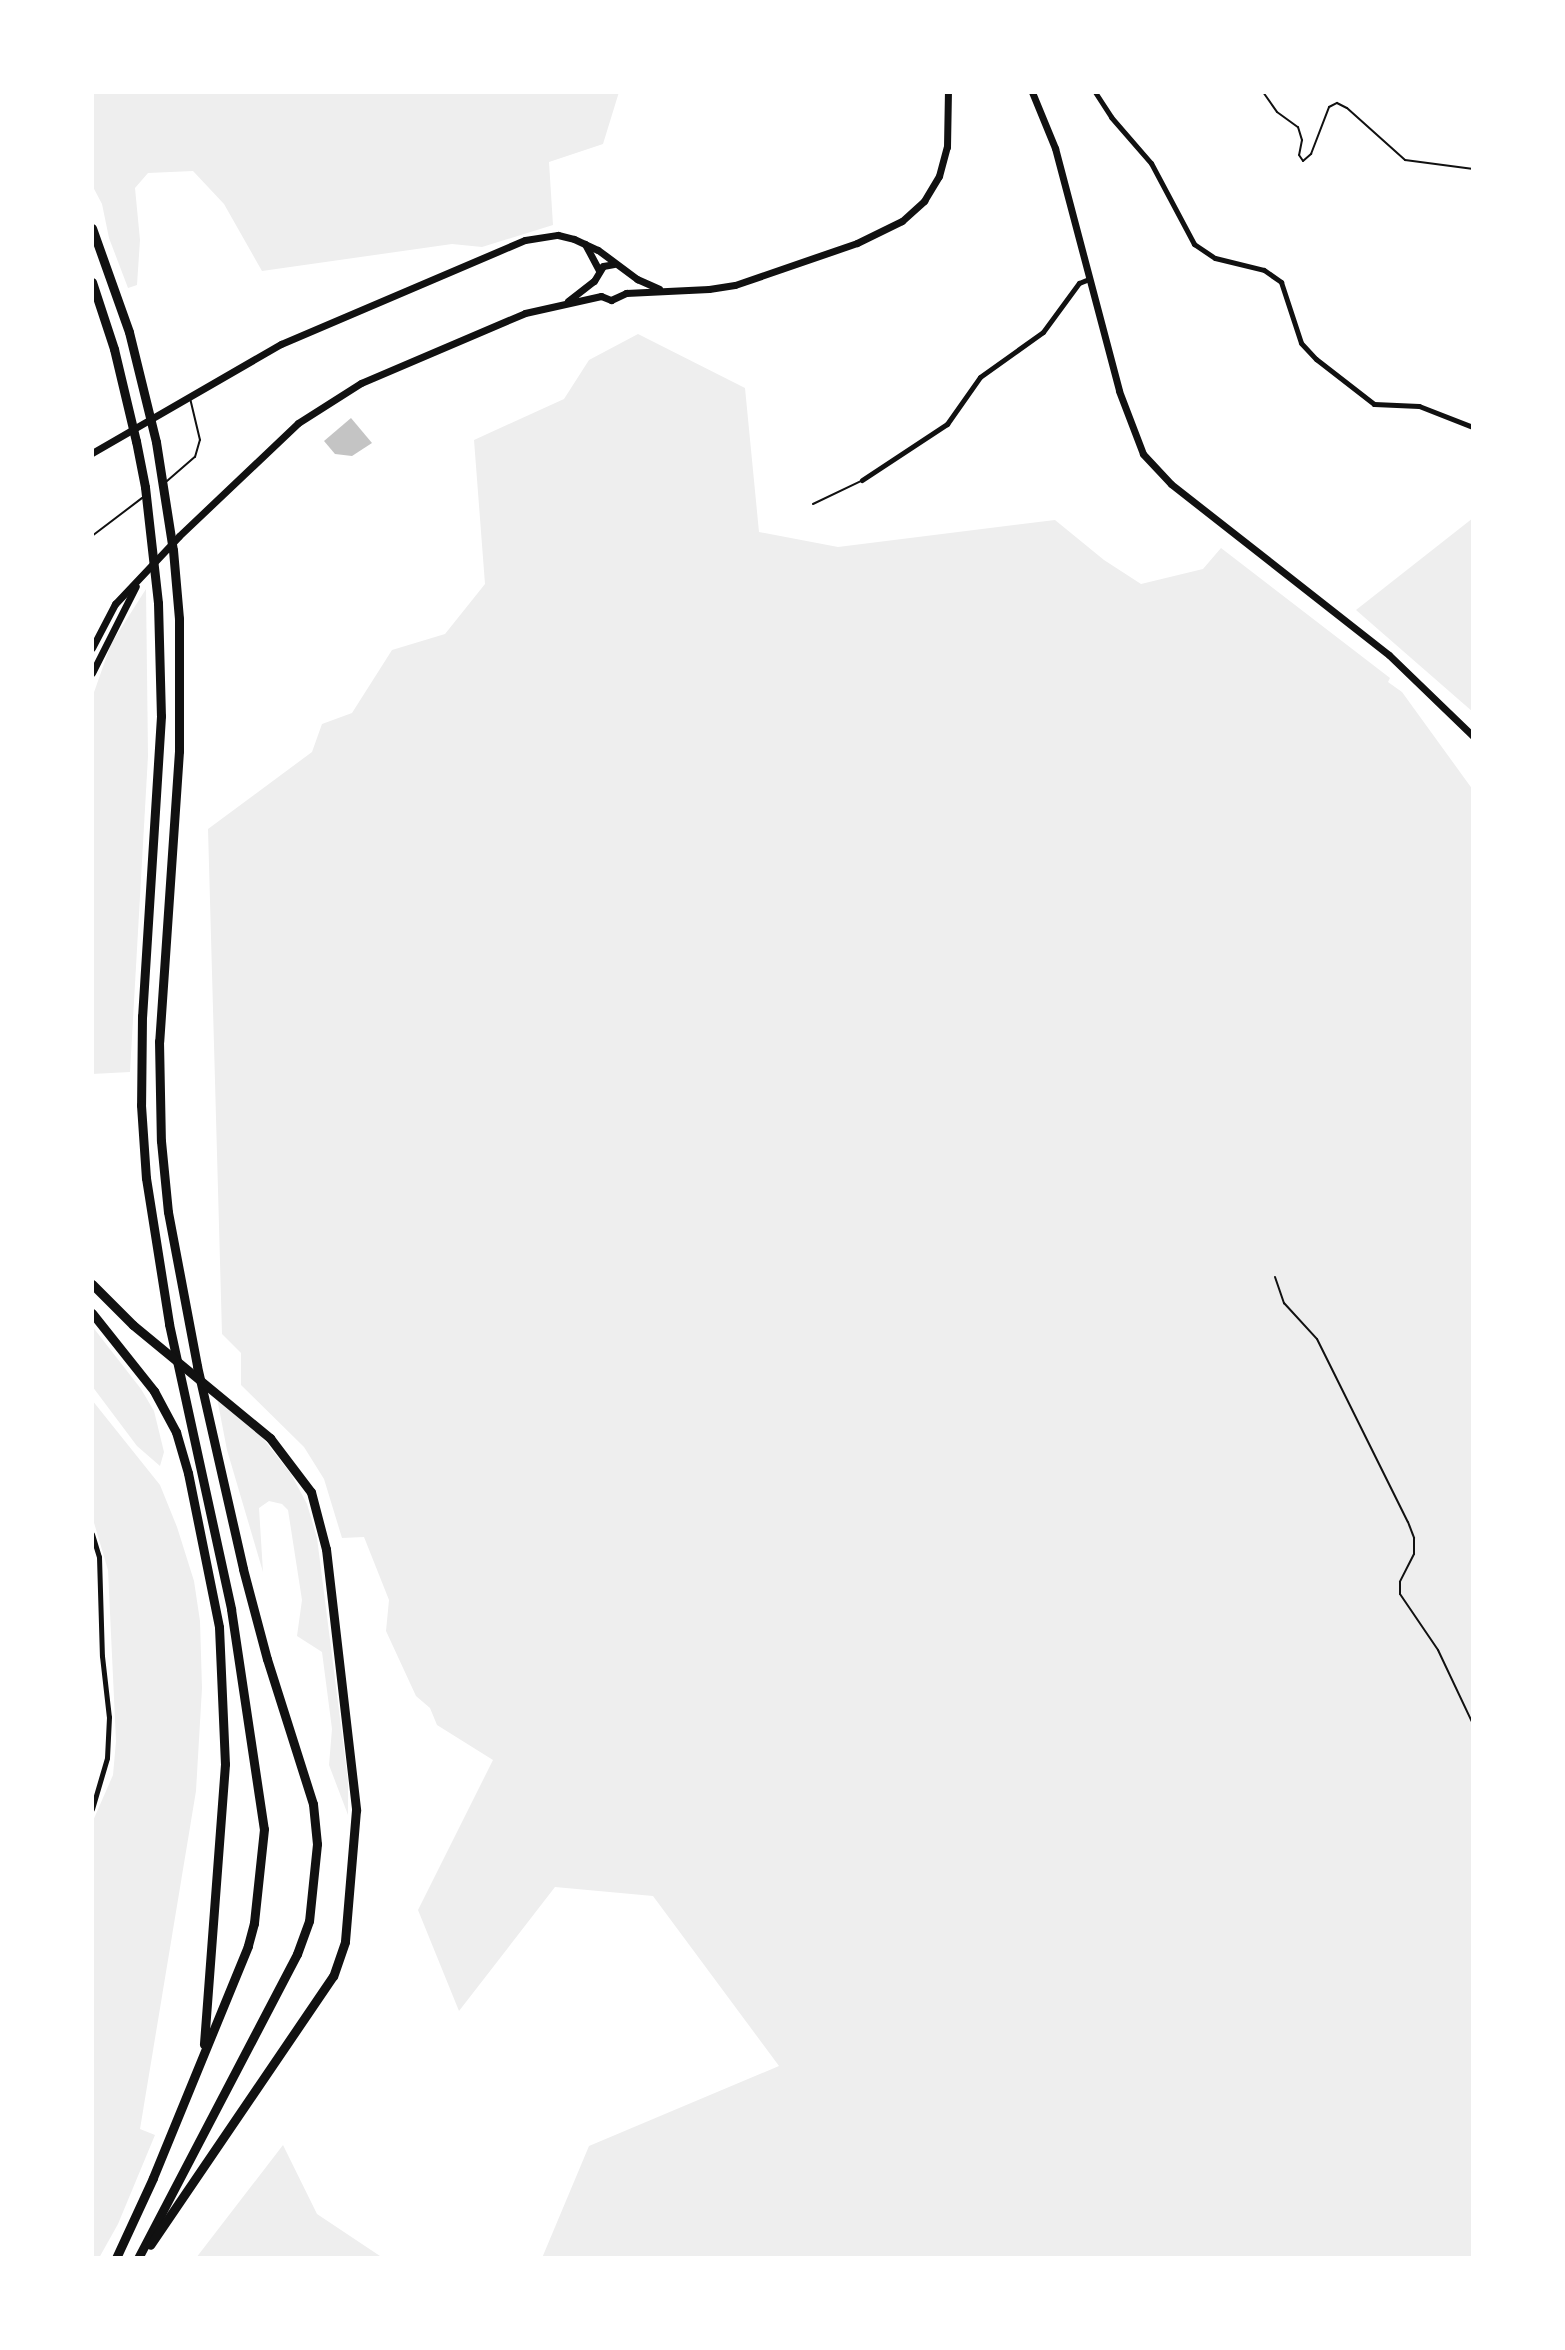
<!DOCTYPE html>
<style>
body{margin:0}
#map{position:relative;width:1565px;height:2350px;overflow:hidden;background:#fff;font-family:"Noto Sans",sans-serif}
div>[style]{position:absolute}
.green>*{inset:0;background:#eee}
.building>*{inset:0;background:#c4c4c4}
.path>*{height:2px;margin:-1px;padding:0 1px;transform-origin:1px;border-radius:1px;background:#111}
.service>*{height:2px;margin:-1px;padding:0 1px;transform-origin:1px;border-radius:1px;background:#111}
.minor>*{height:5px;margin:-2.5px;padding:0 2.5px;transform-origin:2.5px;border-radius:2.5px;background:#111}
.secondary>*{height:7px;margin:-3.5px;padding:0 3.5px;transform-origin:3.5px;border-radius:3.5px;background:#111}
.motorway>*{height:9px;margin:-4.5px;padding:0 4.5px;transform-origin:4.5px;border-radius:4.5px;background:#111}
span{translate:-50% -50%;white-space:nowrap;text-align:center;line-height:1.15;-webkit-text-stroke:7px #fff;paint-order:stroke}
.frame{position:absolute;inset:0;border:94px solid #fff;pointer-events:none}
</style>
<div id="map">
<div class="green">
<div style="clip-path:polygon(92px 92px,619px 92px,603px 144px,549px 162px,553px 225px,482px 247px,452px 244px,262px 271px,224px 204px,193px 171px,148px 173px,135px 188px,140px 240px,137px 285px,128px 288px,109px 238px,102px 204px,92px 185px)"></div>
<div style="clip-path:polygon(638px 334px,745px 388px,759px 532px,838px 547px,1055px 520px,1104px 560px,1141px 584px,1203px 569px,1221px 548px,1390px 678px,1388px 682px,1402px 692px,1473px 790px,1473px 2258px,542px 2258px,589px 2146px,779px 2066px,653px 1896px,555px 1887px,459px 2011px,418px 1910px,493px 1760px,437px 1725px,430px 1708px,416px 1696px,386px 1631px,389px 1600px,364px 1537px,342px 1538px,324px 1479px,304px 1447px,241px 1385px,241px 1353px,222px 1334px,208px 829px,312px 752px,322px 724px,352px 713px,392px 650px,445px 634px,485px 584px,474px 440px,564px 399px,589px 360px)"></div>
<div style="clip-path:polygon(1473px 518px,1473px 712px,1356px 610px)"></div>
<div style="clip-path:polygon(146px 589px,148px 756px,130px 1072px,92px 1074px,92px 698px,111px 644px)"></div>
<div style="clip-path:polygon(92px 1326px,141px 1389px,154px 1411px,164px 1452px,160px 1466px,137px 1446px,92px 1386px)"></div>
<div style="clip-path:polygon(217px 1398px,257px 1431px,291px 1474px,307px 1504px,317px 1538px,348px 1781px,348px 1815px,329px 1765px,332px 1729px,322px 1652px,297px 1636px,302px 1600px,288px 1510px,282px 1504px,269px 1501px,259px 1508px,263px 1572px,227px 1450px)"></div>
<div style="clip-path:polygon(92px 1400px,160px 1485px,177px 1527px,194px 1581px,200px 1621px,202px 1688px,196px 1791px,140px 2129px,155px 2135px,118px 2224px,99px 2258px,92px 2258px,92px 1823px,113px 1775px,116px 1741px,108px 1570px,92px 1516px)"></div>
<div style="clip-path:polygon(283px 2145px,317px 2214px,383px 2258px,196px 2258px)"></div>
</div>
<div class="building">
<div style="clip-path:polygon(351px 418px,372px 443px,352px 456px,335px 454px,324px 441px)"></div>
</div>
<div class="path">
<div style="left:1275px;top:1277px;width:28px;rotate:71deg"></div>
<div style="left:1284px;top:1303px;width:49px;rotate:47.5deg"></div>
<div style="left:1317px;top:1339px;width:204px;rotate:63.6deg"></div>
<div style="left:1408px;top:1522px;width:17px;rotate:69deg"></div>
<div style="left:1414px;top:1538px;width:16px;rotate:90deg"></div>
<div style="left:1414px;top:1554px;width:31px;rotate:117deg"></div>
<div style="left:1400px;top:1582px;width:12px;rotate:90deg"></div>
<div style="left:1400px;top:1594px;width:68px;rotate:55.8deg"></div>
<div style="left:1438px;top:1650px;width:82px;rotate:64.7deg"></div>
</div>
<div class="service">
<div style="left:1263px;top:92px;width:24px;rotate:55deg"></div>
<div style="left:1277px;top:112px;width:26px;rotate:36deg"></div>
<div style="left:1298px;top:127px;width:14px;rotate:73deg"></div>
<div style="left:1302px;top:140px;width:15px;rotate:101deg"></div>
<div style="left:1299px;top:155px;width:7px;rotate:56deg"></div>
<div style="left:1303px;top:161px;width:11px;rotate:-41deg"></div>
<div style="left:1311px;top:154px;width:50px;rotate:-69deg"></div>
<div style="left:1329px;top:107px;width:9px;rotate:-27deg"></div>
<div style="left:1337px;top:103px;width:11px;rotate:27deg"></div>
<div style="left:1347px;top:108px;width:78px;rotate:41.9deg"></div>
<div style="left:1405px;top:160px;width:69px;rotate:7.5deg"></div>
<div style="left:167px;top:481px;width:37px;rotate:-41deg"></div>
<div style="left:195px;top:457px;width:18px;rotate:-74deg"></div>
<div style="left:200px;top:440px;width:43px;rotate:-103.4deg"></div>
<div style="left:813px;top:504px;width:53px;rotate:-25.6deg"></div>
<div style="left:92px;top:536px;width:63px;rotate:-37.2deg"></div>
</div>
<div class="minor">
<div style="left:1095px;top:92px;width:30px;rotate:57deg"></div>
<div style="left:1111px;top:117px;width:61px;rotate:49deg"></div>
<div style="left:1151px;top:163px;width:92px;rotate:62deg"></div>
<div style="left:1194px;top:244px;width:25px;rotate:34deg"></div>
<div style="left:1215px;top:258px;width:50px;rotate:13.8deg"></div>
<div style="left:1264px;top:270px;width:21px;rotate:35deg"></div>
<div style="left:1281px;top:282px;width:64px;rotate:71.8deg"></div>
<div style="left:1301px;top:343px;width:22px;rotate:47deg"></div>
<div style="left:1316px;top:359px;width:73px;rotate:37.8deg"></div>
<div style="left:1374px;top:404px;width:45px;rotate:2.5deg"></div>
<div style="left:1419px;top:406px;width:58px;rotate:21.3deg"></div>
<div style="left:862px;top:480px;width:102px;rotate:-33.4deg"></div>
<div style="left:947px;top:424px;width:57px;rotate:-54.9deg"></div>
<div style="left:980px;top:377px;width:77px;rotate:-35.5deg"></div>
<div style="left:1043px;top:332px;width:61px;rotate:-53.7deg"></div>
<div style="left:1079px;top:283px;width:11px;rotate:-22deg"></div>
<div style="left:92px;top:1534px;width:24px;rotate:73deg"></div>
<div style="left:99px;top:1557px;width:99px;rotate:88.3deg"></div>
<div style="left:102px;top:1656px;width:61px;rotate:83.5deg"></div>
<div style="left:109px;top:1717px;width:41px;rotate:92.8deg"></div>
<div style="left:107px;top:1758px;width:53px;rotate:106.4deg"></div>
</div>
<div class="secondary">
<div style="left:1032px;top:92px;width:61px;rotate:67.7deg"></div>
<div style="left:1055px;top:148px;width:251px;rotate:75.2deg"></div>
<div style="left:1119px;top:391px;width:67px;rotate:69.1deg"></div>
<div style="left:1143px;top:454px;width:41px;rotate:47deg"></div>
<div style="left:1171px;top:484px;width:277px;rotate:38.1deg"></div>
<div style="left:1389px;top:655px;width:117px;rotate:44deg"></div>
<div style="left:585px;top:244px;width:30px;rotate:62deg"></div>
<div style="left:568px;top:301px;width:33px;rotate:-38deg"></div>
<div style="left:594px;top:281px;width:17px;rotate:-59deg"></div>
<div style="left:603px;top:266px;width:11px;rotate:-10deg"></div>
<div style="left:92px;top:453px;width:218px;rotate:-30deg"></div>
<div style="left:281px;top:344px;width:265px;rotate:-23.1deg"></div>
<div style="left:525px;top:240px;width:33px;rotate:-9deg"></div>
<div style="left:558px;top:235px;width:16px;rotate:14deg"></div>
<div style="left:574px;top:239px;width:26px;rotate:25deg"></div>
<div style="left:598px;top:250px;width:49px;rotate:36.6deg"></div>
<div style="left:637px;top:279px;width:24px;rotate:24deg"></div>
<div style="left:92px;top:648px;width:50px;rotate:-62.4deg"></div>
<div style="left:115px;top:604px;width:93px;rotate:-46.7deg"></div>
<div style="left:179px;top:536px;width:164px;rotate:-43.5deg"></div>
<div style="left:298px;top:423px;width:75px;rotate:-32.4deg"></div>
<div style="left:361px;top:383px;width:178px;rotate:-23.1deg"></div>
<div style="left:525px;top:313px;width:78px;rotate:-12.6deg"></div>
<div style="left:601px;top:296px;width:11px;rotate:22deg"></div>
<div style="left:611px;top:300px;width:17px;rotate:-25deg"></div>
<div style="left:626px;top:293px;width:83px;rotate:-2.8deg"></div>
<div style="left:709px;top:289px;width:26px;rotate:-9deg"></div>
<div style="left:735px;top:285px;width:129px;rotate:-19deg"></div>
<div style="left:857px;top:243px;width:50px;rotate:-26.1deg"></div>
<div style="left:902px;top:221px;width:30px;rotate:-42deg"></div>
<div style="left:924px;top:201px;width:29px;rotate:-59deg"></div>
<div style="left:939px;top:176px;width:30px;rotate:-75deg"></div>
<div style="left:947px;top:147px;width:55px;rotate:-89deg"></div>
<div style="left:92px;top:673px;width:97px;rotate:-63.2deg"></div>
</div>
<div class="motorway">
<div style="left:92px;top:228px;width:110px;rotate:70.4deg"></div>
<div style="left:129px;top:332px;width:113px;rotate:76.2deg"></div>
<div style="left:156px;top:442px;width:109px;rotate:81.1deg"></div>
<div style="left:173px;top:550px;width:69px;rotate:85deg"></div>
<div style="left:179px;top:619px;width:132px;rotate:90deg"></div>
<div style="left:179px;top:751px;width:291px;rotate:93.9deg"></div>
<div style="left:159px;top:1041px;width:100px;rotate:88.9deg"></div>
<div style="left:161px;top:1141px;width:71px;rotate:84.4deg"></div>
<div style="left:168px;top:1212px;width:157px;rotate:79.3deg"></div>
<div style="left:197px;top:1366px;width:208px;rotate:77.2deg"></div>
<div style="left:243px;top:1569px;width:93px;rotate:75.1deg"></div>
<div style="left:267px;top:1659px;width:152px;rotate:72.4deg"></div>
<div style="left:313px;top:1804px;width:40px;rotate:84.3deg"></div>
<div style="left:317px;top:1844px;width:77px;rotate:95.9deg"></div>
<div style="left:309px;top:1921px;width:35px;rotate:110deg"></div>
<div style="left:297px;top:1954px;width:343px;rotate:117.6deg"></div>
<div style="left:92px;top:282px;width:71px;rotate:71.8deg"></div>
<div style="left:114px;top:349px;width:95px;rotate:76.6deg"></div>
<div style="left:136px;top:441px;width:47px;rotate:78.9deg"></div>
<div style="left:145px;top:487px;width:117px;rotate:83.6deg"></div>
<div style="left:158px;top:603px;width:113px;rotate:88.5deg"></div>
<div style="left:161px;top:716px;width:301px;rotate:93.6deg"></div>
<div style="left:142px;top:1016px;width:89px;rotate:90.6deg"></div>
<div style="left:141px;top:1105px;width:73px;rotate:86.1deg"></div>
<div style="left:146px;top:1178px;width:148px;rotate:81deg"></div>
<div style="left:169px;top:1324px;width:292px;rotate:77.7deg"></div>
<div style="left:231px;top:1609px;width:222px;rotate:81.5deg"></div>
<div style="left:264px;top:1829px;width:95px;rotate:96.1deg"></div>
<div style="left:254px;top:1923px;width:24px;rotate:105deg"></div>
<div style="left:248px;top:1946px;width:251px;rotate:112.3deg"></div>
<div style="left:153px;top:2178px;width:88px;rotate:114.8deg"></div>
<div style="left:92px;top:1284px;width:58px;rotate:45deg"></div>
<div style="left:133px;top:1325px;width:178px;rotate:39.5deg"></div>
<div style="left:270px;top:1438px;width:68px;rotate:52.8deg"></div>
<div style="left:311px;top:1492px;width:59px;rotate:75.3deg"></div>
<div style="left:326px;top:1549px;width:263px;rotate:83.4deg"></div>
<div style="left:356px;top:1810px;width:132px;rotate:94.8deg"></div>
<div style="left:345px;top:1942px;width:36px;rotate:109deg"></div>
<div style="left:333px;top:1976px;width:325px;rotate:124.2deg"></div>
<div style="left:92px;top:1313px;width:100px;rotate:51.5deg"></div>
<div style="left:154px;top:1391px;width:47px;rotate:61.8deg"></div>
<div style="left:176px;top:1432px;width:43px;rotate:73.7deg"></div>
<div style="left:188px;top:1473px;width:157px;rotate:78.6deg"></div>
<div style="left:219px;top:1627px;width:137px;rotate:87.5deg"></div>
<div style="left:225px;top:1764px;width:281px;rotate:94.3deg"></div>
</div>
<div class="frame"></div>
</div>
